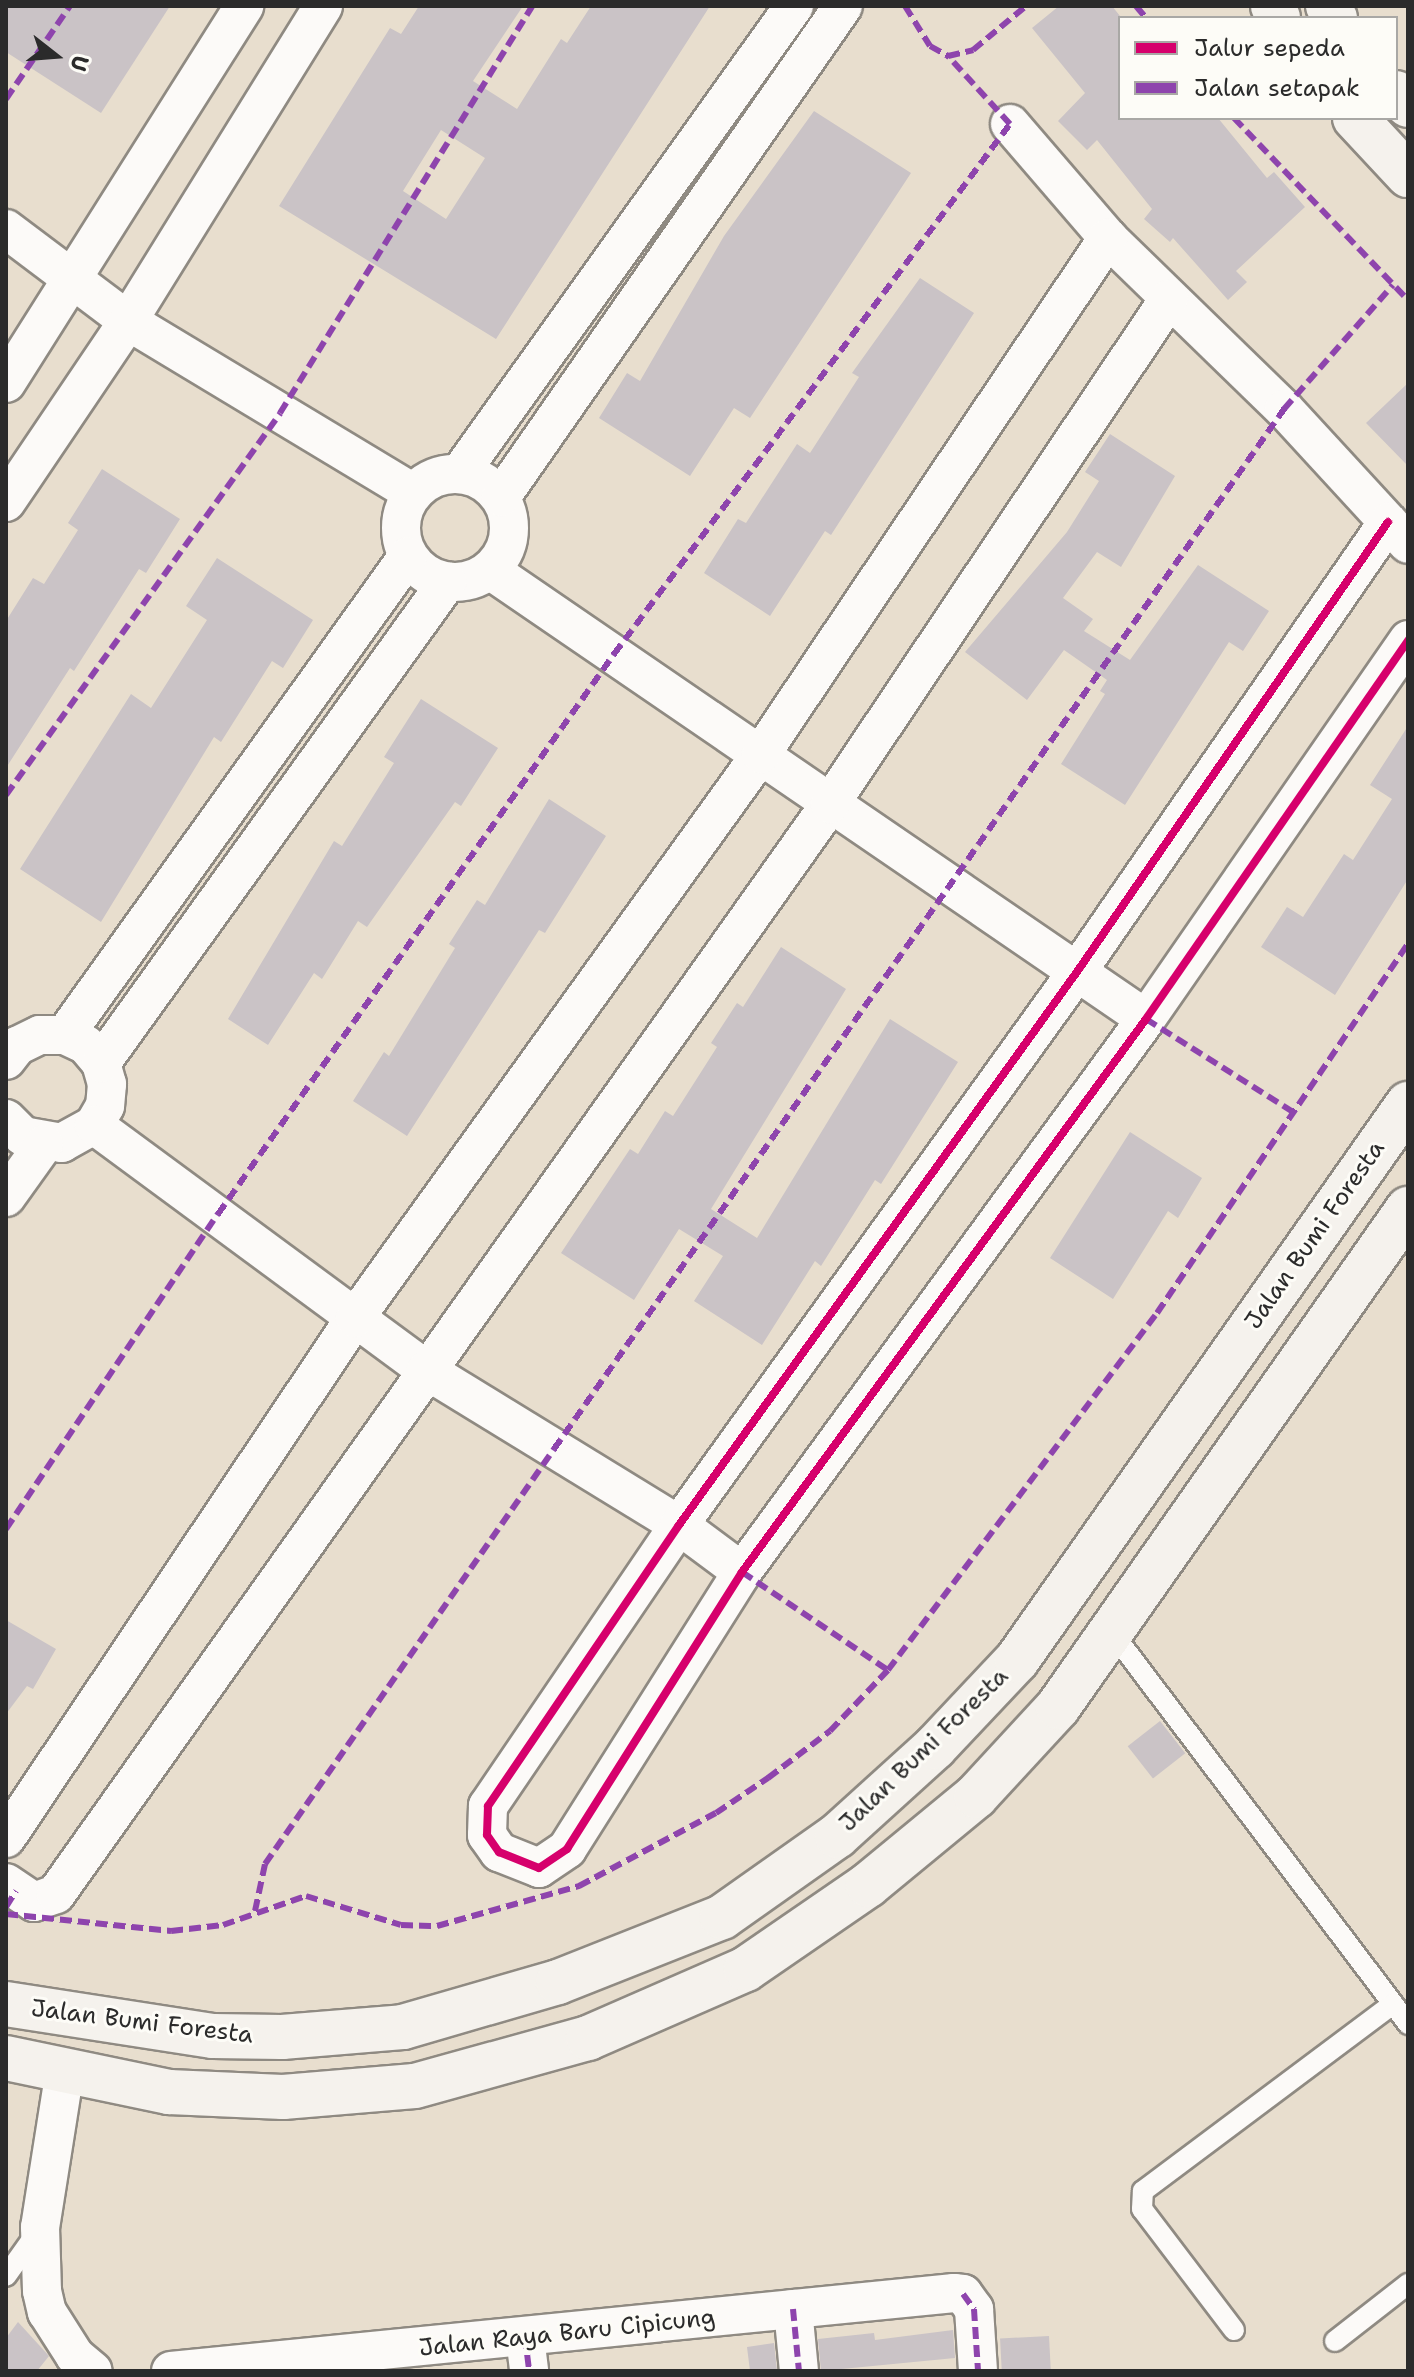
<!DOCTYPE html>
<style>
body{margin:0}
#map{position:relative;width:1414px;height:2377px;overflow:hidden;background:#e8dece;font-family:"Shantell Sans",sans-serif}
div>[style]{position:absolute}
.building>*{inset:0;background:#cac3c6;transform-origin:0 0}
.roads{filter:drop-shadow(2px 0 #8f8a82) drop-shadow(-2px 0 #8f8a82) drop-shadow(0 2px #8f8a82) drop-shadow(0 -2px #8f8a82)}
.lane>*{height:20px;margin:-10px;padding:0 10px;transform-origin:10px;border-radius:10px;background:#fcfaf8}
.street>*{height:38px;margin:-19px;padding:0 19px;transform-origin:19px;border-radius:19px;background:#fcfaf8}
.street>.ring{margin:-19px;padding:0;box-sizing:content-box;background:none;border:38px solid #fcfaf8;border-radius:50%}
.secondary>*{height:44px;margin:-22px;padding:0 22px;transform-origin:22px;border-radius:22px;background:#f5f2ed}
.quiet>*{height:6px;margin-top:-3px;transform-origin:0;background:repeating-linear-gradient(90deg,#8e44ad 0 12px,transparent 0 18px)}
.cycleway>*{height:8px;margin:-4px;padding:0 4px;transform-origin:4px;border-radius:4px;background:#d6006c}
span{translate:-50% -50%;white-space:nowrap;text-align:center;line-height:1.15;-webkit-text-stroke:6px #fdfcf7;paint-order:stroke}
.street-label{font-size:24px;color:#2b2b2b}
.frame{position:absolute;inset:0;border:8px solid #2b2b2b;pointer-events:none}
.legend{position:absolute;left:1118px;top:16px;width:280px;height:104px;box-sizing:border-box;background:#fdfcf7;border:2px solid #a9a8a5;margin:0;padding:10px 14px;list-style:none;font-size:24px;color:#2b2b2b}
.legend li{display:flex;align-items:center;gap:16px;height:40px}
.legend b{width:40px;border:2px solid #a9a8a5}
.north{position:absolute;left:16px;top:16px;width:80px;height:80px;-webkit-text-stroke:6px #fdfcf7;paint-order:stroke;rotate:107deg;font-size:22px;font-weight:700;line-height:32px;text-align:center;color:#2b2b2b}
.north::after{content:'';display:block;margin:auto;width:28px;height:36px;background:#2b2b2b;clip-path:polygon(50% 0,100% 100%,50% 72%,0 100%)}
</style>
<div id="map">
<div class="building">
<div style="clip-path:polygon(6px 6px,170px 6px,101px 113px,6px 52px)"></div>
<div style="clip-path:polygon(evenodd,419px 6px,523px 6px,473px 81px,517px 109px,561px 39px,567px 43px,591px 6px,710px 6px,496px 339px,279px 206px,390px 28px,401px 34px,419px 6px,441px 130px,485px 158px,446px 219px,403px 191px,441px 130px)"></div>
<div style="clip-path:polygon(1059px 6px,1112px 6px,1120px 16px,1120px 118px,1218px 118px,1267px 178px,1274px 172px,1305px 207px,1236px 271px,1247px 282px,1228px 300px,1173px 238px,1170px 242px,1144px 219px,1152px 209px,1097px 140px,1087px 150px,1058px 121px,1085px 93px,1032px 28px)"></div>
<div style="clip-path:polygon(814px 111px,911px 173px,750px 418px,734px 408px,690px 476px,599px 418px,627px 373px,640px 381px,724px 236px)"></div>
<div style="clip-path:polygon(920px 278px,974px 313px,831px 535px,825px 531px,770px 616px,704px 573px,738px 519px,746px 523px,797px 444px,810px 453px,859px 377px,852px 373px)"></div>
<div style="clip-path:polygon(1408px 383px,1408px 466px,1366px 423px)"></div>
<div style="clip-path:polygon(1110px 434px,1175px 476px,1121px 567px,1097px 552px,1063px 598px,1093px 619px,1084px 631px,1130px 660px,1198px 565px,1269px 611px,1243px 651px,1229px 642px,1125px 805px,1061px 764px,1105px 694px,1100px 691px,1107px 680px,1064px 650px,1027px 700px,965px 652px,1067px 532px,1099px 481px,1085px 472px)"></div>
<div style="clip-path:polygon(102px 469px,180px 519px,146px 573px,139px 569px,74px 671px,70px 668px,6px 768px,6px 621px,33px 578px,44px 584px,78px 530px,68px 523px)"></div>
<div style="clip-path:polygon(217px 558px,313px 620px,283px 668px,272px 661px,221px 742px,214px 737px,101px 922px,20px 869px,131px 694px,151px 708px,207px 620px,186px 606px)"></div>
<div style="clip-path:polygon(421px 699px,498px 748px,461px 806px,455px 802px,367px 927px,358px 921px,322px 979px,314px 973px,268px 1045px,228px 1019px,334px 841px,342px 846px,394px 763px,384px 757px)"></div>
<div style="clip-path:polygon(1408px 726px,1408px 879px,1335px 995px,1261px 947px,1287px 907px,1303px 917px,1344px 854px,1353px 860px,1392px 799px,1370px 785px)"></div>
<div style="clip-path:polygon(549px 799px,606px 836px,545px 933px,539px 930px,407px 1136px,353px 1101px,384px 1052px,389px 1056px,455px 948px,449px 944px,477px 900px,485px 905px)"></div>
<div style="clip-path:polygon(781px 947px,846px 989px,711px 1209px,757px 1238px,890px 1019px,958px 1062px,881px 1184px,875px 1180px,821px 1266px,815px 1261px,762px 1345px,694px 1301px,723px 1256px,679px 1229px,634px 1300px,561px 1253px,630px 1149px,638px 1154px,665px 1111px,673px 1116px,717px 1047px,711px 1043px,737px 1003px,743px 1007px)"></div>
<div style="clip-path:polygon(1130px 1132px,1202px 1178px,1178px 1218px,1168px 1211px,1113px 1299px,1050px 1258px)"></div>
<div style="clip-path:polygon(6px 1620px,56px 1649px,33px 1689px,27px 1686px,6px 1714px)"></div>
<div style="left:1160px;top:1721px;width:41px;height:41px;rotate:52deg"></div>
<div style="clip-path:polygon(18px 2322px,49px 2356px,37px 2371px,6px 2371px,6px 2338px)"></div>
<div style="clip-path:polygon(953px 2330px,955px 2358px,821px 2371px,818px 2339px,874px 2333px,875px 2340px)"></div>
<div style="left:1049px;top:2336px;width:35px;height:49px;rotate:87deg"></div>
<div style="clip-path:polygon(774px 2343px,777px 2371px,750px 2371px,747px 2347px)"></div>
</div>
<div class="roads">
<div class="lane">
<div style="left:1111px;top:1631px;width:493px;rotate:52.9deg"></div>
<div style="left:6px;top:2276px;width:52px;rotate:-54.5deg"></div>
<div style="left:1234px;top:2330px;width:152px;rotate:-127.2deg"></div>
<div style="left:1142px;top:2209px;width:18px;rotate:-87deg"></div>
<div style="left:1143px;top:2191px;width:312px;rotate:-36.8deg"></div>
<div style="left:1335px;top:2341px;width:93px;rotate:-38deg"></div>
</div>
<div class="street">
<div style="left:1010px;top:124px;width:150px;rotate:49.3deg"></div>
<div style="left:1108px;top:238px;width:245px;rotate:44.2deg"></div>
<div style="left:1284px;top:409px;width:183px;rotate:47.4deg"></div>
<div style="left:6px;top:229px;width:153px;rotate:37deg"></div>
<div style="left:128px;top:321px;width:333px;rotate:31.1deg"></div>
<div style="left:6px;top:383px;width:446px;rotate:-57.7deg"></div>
<div style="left:460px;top:473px;width:574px;rotate:-54.43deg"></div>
<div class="ring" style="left:401px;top:474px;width:70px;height:70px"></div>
<div style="left:501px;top:497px;width:598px;rotate:-55.14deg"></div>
<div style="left:6px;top:502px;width:218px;rotate:-56deg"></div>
<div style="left:128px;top:321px;width:370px;rotate:-58.2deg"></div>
<div style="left:1388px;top:522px;width:543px;rotate:124.66deg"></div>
<div style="left:1079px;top:969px;width:685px;rotate:125.73deg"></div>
<div style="left:679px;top:1525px;width:340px;rotate:124.2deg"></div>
<div style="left:488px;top:1806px;width:29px;rotate:92deg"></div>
<div style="left:487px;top:1835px;width:21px;rotate:55deg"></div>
<div style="left:499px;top:1852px;width:43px;rotate:21.8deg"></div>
<div style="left:539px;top:1868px;width:34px;rotate:-34deg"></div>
<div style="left:567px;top:1849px;width:328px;rotate:-57.7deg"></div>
<div style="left:742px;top:1572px;width:685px;rotate:-53.85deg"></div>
<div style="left:1146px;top:1019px;width:461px;rotate:-55.3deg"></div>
<div style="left:490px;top:570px;width:795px;rotate:34.39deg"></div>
<div style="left:65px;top:1035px;width:589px;rotate:-54.39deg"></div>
<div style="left:6px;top:1060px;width:18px;rotate:-52deg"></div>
<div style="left:17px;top:1046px;width:25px;rotate:-26deg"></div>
<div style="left:40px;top:1035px;width:25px"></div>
<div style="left:65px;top:1035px;width:23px;rotate:25deg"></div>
<div style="left:86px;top:1045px;width:23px;rotate:50deg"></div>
<div style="left:101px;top:1063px;width:22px;rotate:74deg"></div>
<div style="left:107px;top:1084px;width:22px;rotate:95deg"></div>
<div style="left:105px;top:1106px;width:22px;rotate:120deg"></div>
<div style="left:94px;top:1125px;width:37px;rotate:151deg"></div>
<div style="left:62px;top:1143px;width:40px;rotate:-170deg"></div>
<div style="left:23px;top:1136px;width:24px;rotate:-135deg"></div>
<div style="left:101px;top:1063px;width:593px;rotate:-54.27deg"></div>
<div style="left:94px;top:1125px;width:413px;rotate:36.4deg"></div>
<div style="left:426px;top:1370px;width:297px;rotate:31.5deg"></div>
<div style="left:679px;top:1525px;width:79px;rotate:36.7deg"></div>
<div style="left:6px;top:1197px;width:65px;rotate:-54.4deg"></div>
<div style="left:6px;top:1838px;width:626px;rotate:-56.13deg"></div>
<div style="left:355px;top:1318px;width:695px;rotate:-54.25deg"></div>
<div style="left:761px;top:754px;width:622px;rotate:-56.08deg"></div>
<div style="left:6px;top:1883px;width:34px;rotate:34deg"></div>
<div style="left:34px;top:1902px;width:23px;rotate:-20deg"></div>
<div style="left:56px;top:1894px;width:1337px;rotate:-54.62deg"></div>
<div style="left:830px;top:804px;width:608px;rotate:-56.13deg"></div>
<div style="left:65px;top:2070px;width:159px;rotate:99deg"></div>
<div style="left:40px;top:2227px;width:64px;rotate:88.2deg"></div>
<div style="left:42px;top:2291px;width:22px;rotate:77deg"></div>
<div style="left:47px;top:2312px;width:52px;rotate:57.5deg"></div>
<div style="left:75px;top:2356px;width:23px;rotate:40deg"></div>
<div style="left:793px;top:2309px;width:62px;rotate:84.5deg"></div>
<div style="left:525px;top:2337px;width:34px;rotate:83deg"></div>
<div style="left:171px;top:2371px;width:787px;rotate:-5.69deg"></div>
<div style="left:954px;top:2293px;width:9px;rotate:6deg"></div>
<div style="left:963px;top:2294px;width:19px;rotate:54deg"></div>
<div style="left:974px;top:2309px;width:62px;rotate:86.3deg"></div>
</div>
<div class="secondary">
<div style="left:1273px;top:6px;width:13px;rotate:67deg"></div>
<div style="left:1328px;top:6px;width:14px;rotate:60deg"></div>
<div style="left:1396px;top:93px;width:17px;rotate:45deg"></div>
<div style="left:1355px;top:118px;width:78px;rotate:47.1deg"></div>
<div style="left:6px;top:2004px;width:209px;rotate:8.8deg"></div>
<div style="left:213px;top:2036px;width:69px;rotate:0.8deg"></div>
<div style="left:282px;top:2037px;width:121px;rotate:-4.7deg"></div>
<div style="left:403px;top:2027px;width:161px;rotate:-16.2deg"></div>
<div style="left:558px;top:1982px;width:176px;rotate:-21.6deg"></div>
<div style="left:722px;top:1917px;width:141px;rotate:-35.2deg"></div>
<div style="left:837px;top:1836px;width:132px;rotate:-42.2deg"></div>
<div style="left:935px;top:1747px;width:120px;rotate:-46.7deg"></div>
<div style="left:1017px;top:1660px;width:680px;rotate:-54.88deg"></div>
<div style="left:6px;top:2058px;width:167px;rotate:11.8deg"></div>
<div style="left:169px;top:2092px;width:114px;rotate:2.5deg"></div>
<div style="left:283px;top:2097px;width:132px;rotate:-4.8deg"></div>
<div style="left:415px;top:2086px;width:180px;rotate:-15.5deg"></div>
<div style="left:588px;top:2038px;width:172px;rotate:-23.6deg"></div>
<div style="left:746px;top:1969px;width:148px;rotate:-34.5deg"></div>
<div style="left:868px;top:1885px;width:140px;rotate:-39.5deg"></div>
<div style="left:976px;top:1796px;width:121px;rotate:-47.3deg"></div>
<div style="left:1058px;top:1707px;width:609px;rotate:-54.9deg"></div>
</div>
</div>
<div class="quiet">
<div style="left:905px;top:6px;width:47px;rotate:58deg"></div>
<div style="left:930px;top:46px;width:21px;rotate:29deg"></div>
<div style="left:948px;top:56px;width:26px;rotate:-13deg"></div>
<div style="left:973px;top:50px;width:69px;rotate:-39.7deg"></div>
<div style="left:1136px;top:6px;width:16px;rotate:50deg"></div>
<div style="left:6px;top:99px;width:113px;rotate:-55.5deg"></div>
<div style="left:1234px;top:118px;width:252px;rotate:46.3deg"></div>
<div style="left:6px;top:795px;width:470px;rotate:-54.3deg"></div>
<div style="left:280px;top:413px;width:479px;rotate:-58.2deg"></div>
<div style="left:1146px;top:1019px;width:174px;rotate:32.3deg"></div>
<div style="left:6px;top:1529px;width:380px;rotate:-56.1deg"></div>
<div style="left:218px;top:1214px;width:686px;rotate:-54.73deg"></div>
<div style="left:614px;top:654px;width:662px;rotate:-53.23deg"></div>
<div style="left:1010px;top:124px;width:92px;rotate:-132.4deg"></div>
<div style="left:742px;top:1572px;width:176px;rotate:33.9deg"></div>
<div style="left:6px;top:1907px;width:19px;rotate:-58deg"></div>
<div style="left:255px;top:1911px;width:48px;rotate:-78deg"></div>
<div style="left:265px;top:1864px;width:506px;rotate:-55.15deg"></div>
<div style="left:554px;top:1449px;width:1271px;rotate:-54.93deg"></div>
<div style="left:1284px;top:409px;width:165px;rotate:-48.7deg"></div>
<div style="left:6px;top:1914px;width:166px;rotate:5.9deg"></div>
<div style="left:171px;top:1931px;width:52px;rotate:-6.6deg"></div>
<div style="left:223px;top:1925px;width:88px;rotate:-19.3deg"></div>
<div style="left:306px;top:1896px;width:99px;rotate:17deg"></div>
<div style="left:401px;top:1925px;width:36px;rotate:2deg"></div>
<div style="left:437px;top:1926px;width:148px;rotate:-15.7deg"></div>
<div style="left:579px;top:1886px;width:155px;rotate:-28.1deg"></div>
<div style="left:716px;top:1813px;width:63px;rotate:-33.9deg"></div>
<div style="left:768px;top:1778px;width:78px;rotate:-37.2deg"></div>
<div style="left:830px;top:1731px;width:84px;rotate:-46.4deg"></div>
<div style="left:888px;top:1670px;width:447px;rotate:-53deg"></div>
<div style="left:1157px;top:1313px;width:446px;rotate:-55.8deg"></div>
<div style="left:963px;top:2294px;width:19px;rotate:54deg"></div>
<div style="left:974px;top:2309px;width:62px;rotate:86.3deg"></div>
<div style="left:793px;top:2309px;width:62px;rotate:84.5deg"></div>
<div style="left:525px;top:2337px;width:34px;rotate:83deg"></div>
</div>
<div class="cycleway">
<div style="left:1388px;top:522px;width:543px;rotate:124.66deg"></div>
<div style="left:1079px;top:969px;width:685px;rotate:125.73deg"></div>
<div style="left:679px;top:1525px;width:340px;rotate:124.2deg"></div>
<div style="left:488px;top:1806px;width:29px;rotate:92deg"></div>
<div style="left:487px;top:1835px;width:21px;rotate:55deg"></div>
<div style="left:499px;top:1852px;width:43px;rotate:21.8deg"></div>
<div style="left:539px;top:1868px;width:34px;rotate:-34deg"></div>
<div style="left:567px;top:1849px;width:328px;rotate:-57.7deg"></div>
<div style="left:742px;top:1572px;width:685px;rotate:-53.85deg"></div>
<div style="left:1146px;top:1019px;width:461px;rotate:-55.3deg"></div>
</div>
<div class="street-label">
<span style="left:1315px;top:1235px;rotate:-55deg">Jalan Bumi Foresta</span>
<span style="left:924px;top:1750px;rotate:-44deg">Jalan Bumi Foresta</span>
<span style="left:142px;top:2022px;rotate:7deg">Jalan Bumi Foresta</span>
<span style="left:567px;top:2333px;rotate:-6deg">Jalan Raya Baru Cipicung</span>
</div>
<div class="frame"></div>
<ul class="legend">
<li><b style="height:10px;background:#d6006c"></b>Jalur sepeda</li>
<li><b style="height:10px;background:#8e44ad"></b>Jalan setapak</li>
</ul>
<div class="north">U</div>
</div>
